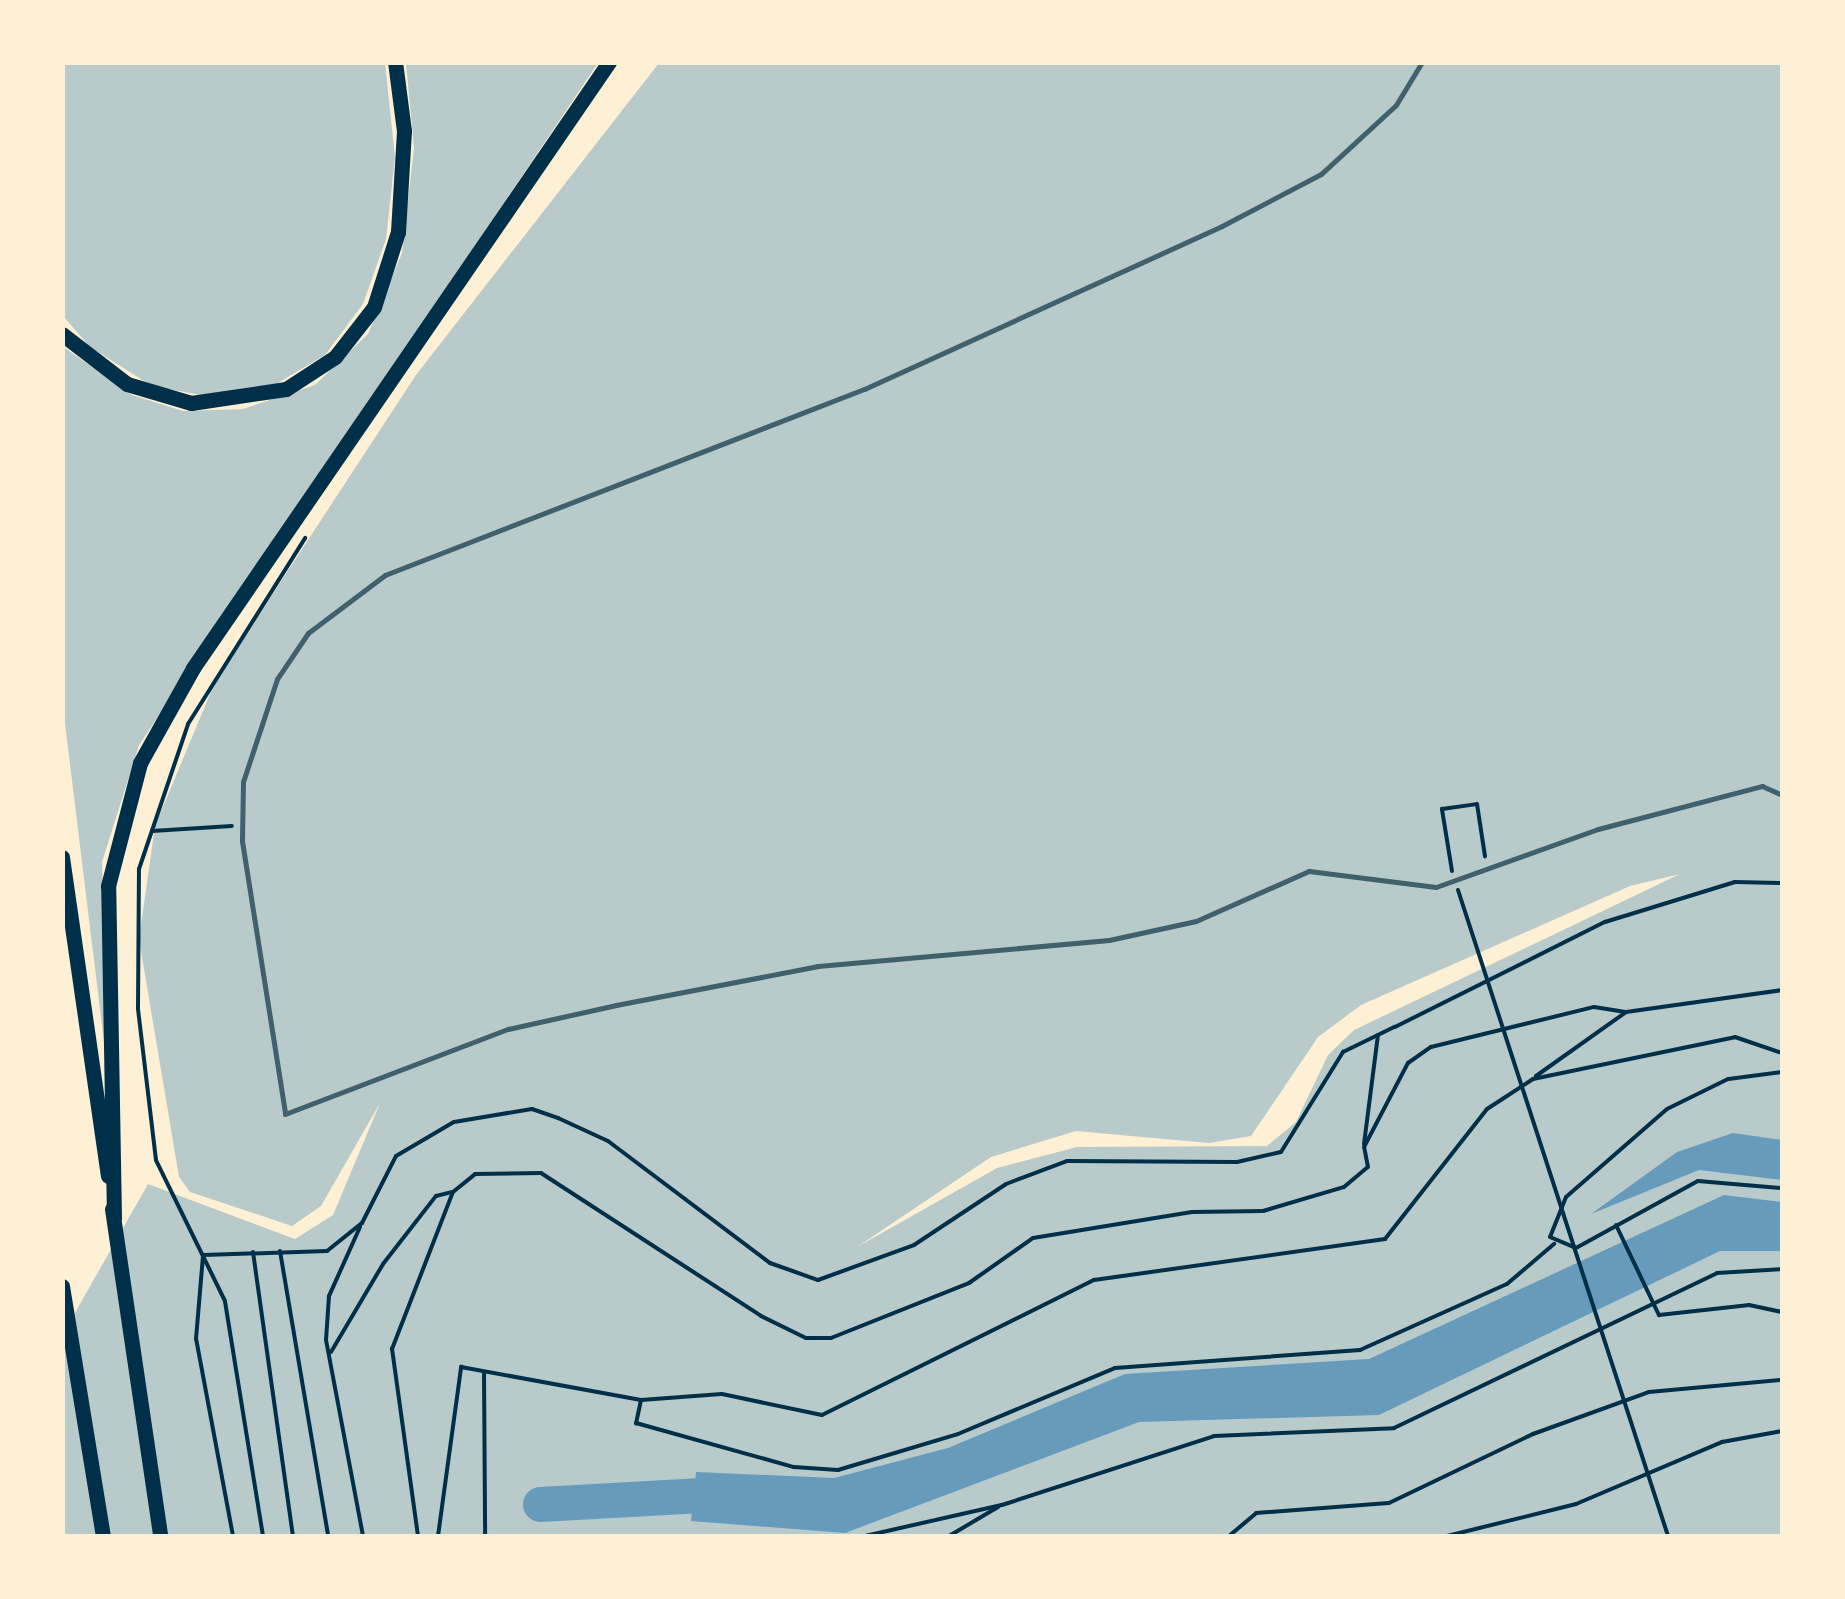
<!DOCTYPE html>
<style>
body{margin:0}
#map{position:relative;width:1845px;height:1599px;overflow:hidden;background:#fdf0d5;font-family:"Fira Sans",sans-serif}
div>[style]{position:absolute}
.green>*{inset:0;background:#b9caca}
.water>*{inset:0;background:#669bbc}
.river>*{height:35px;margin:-17.5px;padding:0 17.5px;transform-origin:17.5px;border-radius:17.5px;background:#669bbc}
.path>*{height:4px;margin:-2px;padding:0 2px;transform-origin:2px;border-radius:2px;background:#003049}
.service>*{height:5px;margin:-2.5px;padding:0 2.5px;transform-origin:2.5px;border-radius:2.5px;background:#3f606c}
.trunk>*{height:15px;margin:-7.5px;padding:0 7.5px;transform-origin:7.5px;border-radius:7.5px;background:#003049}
span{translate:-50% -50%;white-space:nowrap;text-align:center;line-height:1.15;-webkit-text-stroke:10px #fdf0d5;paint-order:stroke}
.frame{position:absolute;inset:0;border:65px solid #fdf0d5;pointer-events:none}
</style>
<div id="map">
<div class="green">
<div style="clip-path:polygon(62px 63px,385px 63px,395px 157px,386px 239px,363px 304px,325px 355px,266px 390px,212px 397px,152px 386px,90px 347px,63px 316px)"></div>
<div style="clip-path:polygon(406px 63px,598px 63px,139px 745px,102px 862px,110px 1091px,63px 707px,62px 346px,132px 395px,183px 411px,243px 409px,315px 385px,368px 334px,402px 253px,414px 148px)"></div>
<div style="clip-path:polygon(evenodd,659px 63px,1782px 63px,1782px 1536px,63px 1536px,63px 1334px,148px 1184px,295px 1239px,333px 1215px,380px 1103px,321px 1206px,292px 1226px,190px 1192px,179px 1177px,139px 939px,155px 826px,215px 682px,416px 375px,659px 63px,1680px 874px,1354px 1030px,1328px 1055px,1296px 1122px,1267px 1146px,1077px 1147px,997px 1168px,857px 1247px,991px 1157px,1076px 1131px,1209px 1143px,1251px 1136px,1318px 1037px,1361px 1005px,1630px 886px,1680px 874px)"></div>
</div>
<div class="water">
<div style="clip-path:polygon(1733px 1133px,1782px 1140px,1782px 1180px,1699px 1170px,1591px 1214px,1677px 1152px)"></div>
<div style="clip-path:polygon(1724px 1195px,1782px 1202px,1782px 1251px,1720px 1251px,1379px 1415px,1139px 1422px,845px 1533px,691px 1521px,696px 1472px,834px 1478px,948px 1448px,1125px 1374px,1369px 1359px)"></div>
</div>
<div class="river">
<div style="left:540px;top:1504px;width:198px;rotate:-3.2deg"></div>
</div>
<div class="path">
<div style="left:152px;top:831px;width:80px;rotate:-3.6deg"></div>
<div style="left:1452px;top:871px;width:63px;rotate:-99.2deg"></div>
<div style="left:1442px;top:809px;width:35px;rotate:-8deg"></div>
<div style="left:1477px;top:804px;width:53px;rotate:81.3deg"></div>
<div style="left:1458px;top:890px;width:679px;rotate:71.99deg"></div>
<div style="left:1395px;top:1027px;width:235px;rotate:-26.6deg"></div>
<div style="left:1605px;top:922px;width:136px;rotate:-17.1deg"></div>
<div style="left:1735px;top:882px;width:47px;rotate:1.2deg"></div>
<div style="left:1782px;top:1072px;width:54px;rotate:172.6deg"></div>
<div style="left:1728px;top:1079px;width:68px;rotate:153.8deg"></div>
<div style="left:1667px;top:1109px;width:134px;rotate:138.9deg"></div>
<div style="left:1566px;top:1197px;width:43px;rotate:111.8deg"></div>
<div style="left:1550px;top:1237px;width:28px;rotate:23deg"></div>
<div style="left:1576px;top:1248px;width:139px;rotate:-28.8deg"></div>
<div style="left:1698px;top:1181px;width:84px;rotate:4.8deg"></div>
<div style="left:1536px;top:1076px;width:110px;rotate:-35.4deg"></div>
<div style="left:1364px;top:1144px;width:110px;rotate:-82.7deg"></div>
<div style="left:1616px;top:1225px;width:100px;rotate:64.5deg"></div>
<div style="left:1659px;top:1315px;width:91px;rotate:-6.3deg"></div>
<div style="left:1749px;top:1305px;width:34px;rotate:12deg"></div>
<div style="left:360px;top:1227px;width:76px;rotate:114.2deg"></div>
<div style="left:329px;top:1296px;width:44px;rotate:93.9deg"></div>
<div style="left:326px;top:1340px;width:199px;rotate:79.3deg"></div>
<div style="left:280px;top:1251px;width:289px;rotate:80.4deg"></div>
<div style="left:253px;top:1252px;width:287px;rotate:82deg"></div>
<div style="left:331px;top:1352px;width:102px;rotate:-59.4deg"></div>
<div style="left:383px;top:1264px;width:86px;rotate:-52.1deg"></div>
<div style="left:436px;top:1196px;width:16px;rotate:-14deg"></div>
<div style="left:484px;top:1373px;width:163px;rotate:89.6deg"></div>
<div style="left:641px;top:1400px;width:24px;rotate:102deg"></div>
<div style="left:636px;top:1423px;width:164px;rotate:15.6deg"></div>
<div style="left:794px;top:1467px;width:44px;rotate:3.9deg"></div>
<div style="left:838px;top:1470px;width:125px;rotate:-16.7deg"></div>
<div style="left:958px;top:1434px;width:170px;rotate:-22.8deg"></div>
<div style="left:1115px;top:1368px;width:246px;rotate:-4.2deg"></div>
<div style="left:1360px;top:1350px;width:161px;rotate:-24.2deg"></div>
<div style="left:1507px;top:1284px;width:62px;rotate:-40.4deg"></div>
<div style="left:233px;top:1536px;width:200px;rotate:-100.6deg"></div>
<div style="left:196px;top:1339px;width:84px;rotate:-85.2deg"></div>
<div style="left:203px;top:1255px;width:124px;rotate:-1.8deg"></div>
<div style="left:327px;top:1251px;width:45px;rotate:-38.7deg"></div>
<div style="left:362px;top:1223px;width:75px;rotate:-63.1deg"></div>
<div style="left:396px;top:1156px;width:67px;rotate:-30.4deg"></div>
<div style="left:454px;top:1122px;width:79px;rotate:-9.5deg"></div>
<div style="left:532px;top:1109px;width:28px;rotate:19deg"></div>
<div style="left:558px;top:1118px;width:55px;rotate:24.7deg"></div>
<div style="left:608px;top:1141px;width:203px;rotate:37deg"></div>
<div style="left:770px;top:1263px;width:51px;rotate:19.5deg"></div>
<div style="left:818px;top:1280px;width:102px;rotate:-20deg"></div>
<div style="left:914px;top:1245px;width:110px;rotate:-33.5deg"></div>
<div style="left:1006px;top:1184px;width:65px;rotate:-20.7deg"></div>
<div style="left:1067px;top:1161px;width:170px;rotate:0.3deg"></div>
<div style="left:1237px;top:1162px;width:45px;rotate:-12.8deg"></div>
<div style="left:1281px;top:1152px;width:118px;rotate:-58.2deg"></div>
<div style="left:1343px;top:1052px;width:57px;rotate:-26.1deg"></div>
<div style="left:263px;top:1536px;width:238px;rotate:-99.2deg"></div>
<div style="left:225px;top:1301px;width:157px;rotate:-116.1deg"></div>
<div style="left:156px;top:1160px;width:153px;rotate:-96.8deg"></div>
<div style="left:138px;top:1008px;width:139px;rotate:-89.6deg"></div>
<div style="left:139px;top:869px;width:153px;rotate:-71.3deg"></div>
<div style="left:188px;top:724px;width:220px;rotate:-57.8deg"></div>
<div style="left:418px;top:1536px;width:189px;rotate:-97.9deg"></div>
<div style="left:392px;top:1349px;width:168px;rotate:-68.8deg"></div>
<div style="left:453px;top:1192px;width:28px;rotate:-39deg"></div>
<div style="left:475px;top:1174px;width:66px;rotate:-0.9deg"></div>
<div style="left:541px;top:1173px;width:262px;rotate:33deg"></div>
<div style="left:761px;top:1316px;width:50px;rotate:26.1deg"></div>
<div style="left:806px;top:1338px;width:25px"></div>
<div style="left:831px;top:1338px;width:149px;rotate:-21.7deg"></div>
<div style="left:969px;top:1283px;width:78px;rotate:-35.1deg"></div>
<div style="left:1033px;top:1238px;width:161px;rotate:-9.3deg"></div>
<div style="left:1192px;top:1212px;width:71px;rotate:-0.8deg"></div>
<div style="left:1263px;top:1211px;width:84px;rotate:-16.5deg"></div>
<div style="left:1344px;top:1187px;width:31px;rotate:-40deg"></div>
<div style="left:1368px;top:1167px;width:20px;rotate:-101deg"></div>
<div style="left:1364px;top:1147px;width:95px;rotate:-62.4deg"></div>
<div style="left:1408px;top:1063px;width:28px;rotate:-35deg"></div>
<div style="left:1431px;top:1047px;width:168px;rotate:-13.8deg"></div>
<div style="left:1594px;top:1007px;width:32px;rotate:9deg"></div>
<div style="left:1626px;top:1012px;width:158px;rotate:-8deg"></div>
<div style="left:438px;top:1536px;width:171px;rotate:-82.2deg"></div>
<div style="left:461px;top:1367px;width:183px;rotate:10.4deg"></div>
<div style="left:641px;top:1400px;width:81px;rotate:-4.2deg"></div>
<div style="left:722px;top:1394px;width:102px;rotate:11.9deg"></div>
<div style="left:822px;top:1415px;width:304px;rotate:-26.4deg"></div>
<div style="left:1094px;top:1280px;width:294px;rotate:-8deg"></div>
<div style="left:1385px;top:1239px;width:165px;rotate:-51.9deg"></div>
<div style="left:1487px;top:1109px;width:55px;rotate:-33.1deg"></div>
<div style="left:1533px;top:1079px;width:206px;rotate:-11.7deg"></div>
<div style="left:1735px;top:1037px;width:50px;rotate:18.8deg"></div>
<div style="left:865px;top:1536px;width:140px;rotate:-12.8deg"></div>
<div style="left:1002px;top:1505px;width:223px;rotate:-18deg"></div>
<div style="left:1214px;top:1436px;width:180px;rotate:-2.5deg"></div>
<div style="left:1394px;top:1428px;width:358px;rotate:-25.6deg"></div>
<div style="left:1717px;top:1273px;width:65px;rotate:-3.5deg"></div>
<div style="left:949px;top:1536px;width:57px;rotate:-30.6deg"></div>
<div style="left:1229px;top:1536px;width:35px;rotate:-40deg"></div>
<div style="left:1256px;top:1513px;width:133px;rotate:-4.3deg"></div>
<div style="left:1389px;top:1503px;width:160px;rotate:-25.6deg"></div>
<div style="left:1533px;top:1434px;width:123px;rotate:-19.9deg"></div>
<div style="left:1649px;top:1392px;width:134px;rotate:-5.2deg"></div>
<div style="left:1447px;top:1536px;width:133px;rotate:-13.9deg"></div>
<div style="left:1576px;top:1504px;width:159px;rotate:-23deg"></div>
<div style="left:1722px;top:1442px;width:61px;rotate:-10.4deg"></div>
</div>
<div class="service">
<div style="left:1422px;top:62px;width:50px;rotate:121.2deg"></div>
<div style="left:1396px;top:105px;width:102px;rotate:137.4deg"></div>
<div style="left:1321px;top:174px;width:112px;rotate:152.3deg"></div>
<div style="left:1222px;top:226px;width:393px;rotate:155.5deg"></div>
<div style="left:864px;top:389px;width:514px;rotate:158.78deg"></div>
<div style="left:385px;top:575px;width:96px;rotate:143deg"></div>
<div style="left:308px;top:633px;width:55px;rotate:124deg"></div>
<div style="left:277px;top:679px;width:108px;rotate:108.3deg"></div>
<div style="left:243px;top:782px;width:59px;rotate:91deg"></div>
<div style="left:242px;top:841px;width:276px;rotate:81deg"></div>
<div style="left:285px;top:1114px;width:239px;rotate:-20.9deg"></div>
<div style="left:508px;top:1029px;width:111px;rotate:-12.5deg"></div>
<div style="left:616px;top:1005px;width:206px;rotate:-10.9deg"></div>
<div style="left:818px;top:966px;width:292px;rotate:-5.1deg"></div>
<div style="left:1109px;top:940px;width:89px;rotate:-12.3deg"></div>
<div style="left:1196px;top:921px;width:124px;rotate:-23.9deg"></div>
<div style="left:1309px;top:871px;width:128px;rotate:7.2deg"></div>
<div style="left:1436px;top:887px;width:172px;rotate:-19.7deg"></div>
<div style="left:1598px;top:829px;width:170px;rotate:-14.7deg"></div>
<div style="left:1762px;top:786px;width:22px;rotate:24deg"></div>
</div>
<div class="trunk">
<div style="left:62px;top:334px;width:82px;rotate:37.6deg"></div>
<div style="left:127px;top:384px;width:67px;rotate:16.5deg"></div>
<div style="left:191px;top:403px;width:96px;rotate:-8.4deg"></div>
<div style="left:286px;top:389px;width:59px;rotate:-33.1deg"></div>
<div style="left:335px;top:357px;width:63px;rotate:-52deg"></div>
<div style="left:374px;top:307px;width:79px;rotate:-72.3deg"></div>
<div style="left:398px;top:232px;width:101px;rotate:-86.6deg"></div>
<div style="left:404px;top:131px;width:70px;rotate:-97.4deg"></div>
<div style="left:62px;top:857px;width:322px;rotate:81.8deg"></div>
<div style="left:112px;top:1209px;width:331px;rotate:81.6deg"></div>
<div style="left:114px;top:1218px;width:332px;rotate:-91deg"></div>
<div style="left:108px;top:886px;width:127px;rotate:-75.4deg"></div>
<div style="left:140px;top:763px;width:109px;rotate:-60.8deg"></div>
<div style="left:193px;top:668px;width:735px;rotate:-55.53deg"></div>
<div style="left:62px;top:1286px;width:253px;rotate:80.7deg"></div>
</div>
<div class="frame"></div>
</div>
